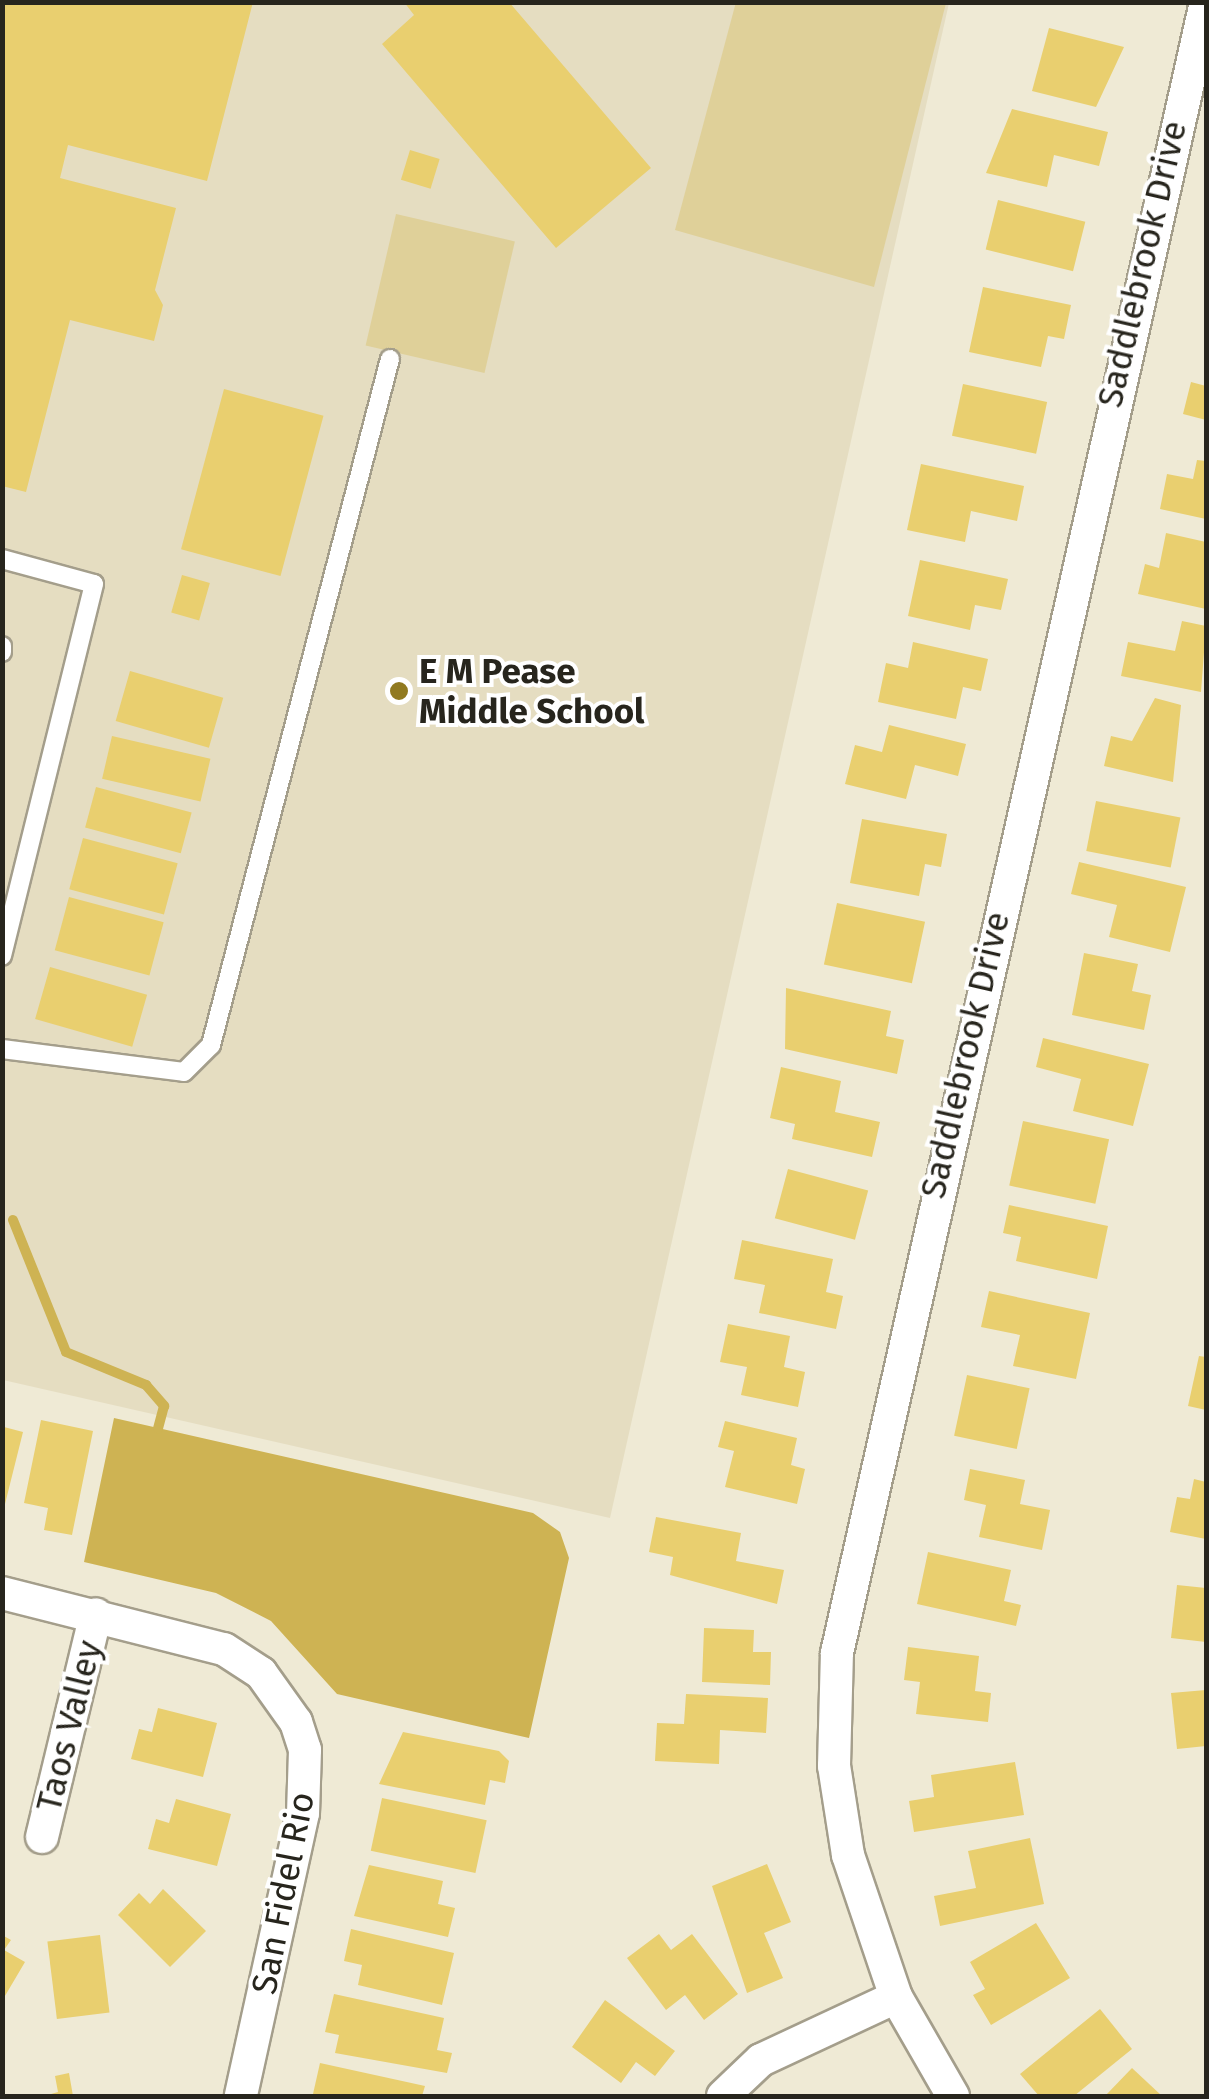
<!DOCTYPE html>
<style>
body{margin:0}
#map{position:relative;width:1209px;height:2099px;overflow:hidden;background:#efead5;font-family:"Fira Sans",sans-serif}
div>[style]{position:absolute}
.built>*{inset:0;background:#e5ddc1}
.green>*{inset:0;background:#dfd099;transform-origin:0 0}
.water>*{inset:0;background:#ceb353}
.stream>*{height:10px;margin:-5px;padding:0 5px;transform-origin:5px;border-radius:5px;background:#ceb353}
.building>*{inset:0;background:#e9cf6f;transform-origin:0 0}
.roads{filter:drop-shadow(2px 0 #a49e8b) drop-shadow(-2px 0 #a49e8b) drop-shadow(0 2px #a49e8b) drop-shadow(0 -2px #a49e8b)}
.lane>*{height:18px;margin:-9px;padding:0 9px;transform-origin:9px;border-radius:9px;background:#fff}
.street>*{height:32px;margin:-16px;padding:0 16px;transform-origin:16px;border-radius:16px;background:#fff}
.dots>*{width:28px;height:28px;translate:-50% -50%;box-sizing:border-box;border:5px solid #fff;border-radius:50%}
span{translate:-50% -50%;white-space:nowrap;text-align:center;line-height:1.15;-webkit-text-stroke:8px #fff;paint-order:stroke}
.street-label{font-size:35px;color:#27251d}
.poi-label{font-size:35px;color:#27251d;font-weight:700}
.left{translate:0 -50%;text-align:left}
.frame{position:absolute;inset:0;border:5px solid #27251d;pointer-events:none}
</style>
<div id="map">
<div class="built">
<div style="clip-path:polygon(3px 3px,949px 3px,610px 1518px,3px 1380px)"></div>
</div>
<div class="green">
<div style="clip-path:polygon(736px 2px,946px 3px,874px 287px,675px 230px)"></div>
<div style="left:396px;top:214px;width:122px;height:135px;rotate:13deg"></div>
</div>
<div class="water">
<div style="clip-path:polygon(114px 1418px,533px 1513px,560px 1532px,569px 1558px,529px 1738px,337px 1694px,271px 1621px,216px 1593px,84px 1562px)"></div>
</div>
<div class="stream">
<div style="left:13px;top:1220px;width:142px;rotate:68.1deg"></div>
<div style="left:66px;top:1352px;width:87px;rotate:22.4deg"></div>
<div style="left:146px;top:1385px;width:28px;rotate:49deg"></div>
<div style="left:164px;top:1406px;width:23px;rotate:105deg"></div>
</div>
<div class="building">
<div style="clip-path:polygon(2px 2px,253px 2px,207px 181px,68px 145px,60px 178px,176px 208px,155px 290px,163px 305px,154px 341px,70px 320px,26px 492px,2px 486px)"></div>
<div style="clip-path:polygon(404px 2px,509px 2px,651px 168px,556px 248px,382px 44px,414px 15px)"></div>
<div style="clip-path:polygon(1049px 28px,1124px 47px,1096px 107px,1032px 91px)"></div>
<div style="clip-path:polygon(1012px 109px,1108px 132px,1099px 166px,1054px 155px,1047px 187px,986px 173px)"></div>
<div style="left:410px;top:150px;width:31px;height:31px;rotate:17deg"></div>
<div style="left:998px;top:200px;width:90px;height:51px;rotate:14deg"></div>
<div style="clip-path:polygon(983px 287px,1071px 305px,1064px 339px,1048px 336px,1041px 367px,969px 352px)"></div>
<div style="clip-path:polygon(1191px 382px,1206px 386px,1206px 420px,1183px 414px)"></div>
<div style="left:963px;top:384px;width:86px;height:53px;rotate:12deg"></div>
<div style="left:224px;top:389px;width:103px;height:166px;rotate:15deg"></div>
<div style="clip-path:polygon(1197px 460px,1206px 461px,1206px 519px,1160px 509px,1167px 474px,1193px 479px)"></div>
<div style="clip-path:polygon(921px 464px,1024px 486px,1017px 521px,971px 511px,965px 542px,907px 530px)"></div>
<div style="clip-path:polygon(1166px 533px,1206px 542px,1206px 609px,1138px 594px,1145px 564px,1159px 568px)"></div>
<div style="clip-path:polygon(920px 560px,1008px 579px,1001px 610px,975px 605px,970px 630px,908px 616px)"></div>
<div style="left:182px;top:575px;width:29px;height:39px;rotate:16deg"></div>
<div style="clip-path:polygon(1182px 621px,1206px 626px,1201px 692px,1121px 676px,1128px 642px,1175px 651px)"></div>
<div style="clip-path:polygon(913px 642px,988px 659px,981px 691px,963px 687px,956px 719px,878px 702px,886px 663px,908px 668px)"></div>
<div style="left:130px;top:671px;width:97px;height:52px;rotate:16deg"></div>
<div style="clip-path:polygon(1155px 698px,1181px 705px,1173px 782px,1104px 766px,1111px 736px,1132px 741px)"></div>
<div style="clip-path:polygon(889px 725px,966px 744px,958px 776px,915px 765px,906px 799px,845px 784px,855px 745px,882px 752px)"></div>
<div style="left:112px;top:736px;width:101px;height:44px;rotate:13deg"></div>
<div style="left:96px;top:787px;width:99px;height:42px;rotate:15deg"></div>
<div style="left:1096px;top:801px;width:86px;height:51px;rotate:11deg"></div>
<div style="clip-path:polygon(862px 819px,947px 834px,941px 867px,925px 864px,919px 896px,850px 883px)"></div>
<div style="left:83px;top:838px;width:98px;height:53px;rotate:15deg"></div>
<div style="clip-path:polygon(1079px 862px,1186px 887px,1170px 952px,1109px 937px,1117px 905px,1071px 894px)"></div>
<div style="left:69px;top:897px;width:98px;height:55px;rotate:15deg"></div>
<div style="left:837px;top:903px;width:90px;height:63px;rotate:12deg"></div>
<div style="clip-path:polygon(1084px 953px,1138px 964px,1132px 991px,1151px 995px,1144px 1030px,1072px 1015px)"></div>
<div style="left:50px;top:967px;width:101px;height:54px;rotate:16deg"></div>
<div style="clip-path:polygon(786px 988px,891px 1011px,886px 1036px,904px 1040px,897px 1074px,785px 1049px)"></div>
<div style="clip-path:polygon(1043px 1038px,1149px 1064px,1133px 1126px,1073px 1111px,1081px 1079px,1036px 1067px)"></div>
<div style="clip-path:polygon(781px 1067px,841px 1081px,835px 1112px,880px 1122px,872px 1157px,792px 1139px,795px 1124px,770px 1118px)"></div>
<div style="left:1023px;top:1121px;width:88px;height:66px;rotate:12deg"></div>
<div style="left:788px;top:1169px;width:83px;height:51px;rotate:15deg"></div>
<div style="clip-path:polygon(1009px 1205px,1108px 1226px,1097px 1279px,1016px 1261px,1021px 1237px,1003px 1233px)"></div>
<div style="clip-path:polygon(742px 1240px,833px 1259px,826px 1292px,843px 1296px,836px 1329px,759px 1313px,765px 1285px,734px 1279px)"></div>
<div style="clip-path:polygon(989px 1291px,1090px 1313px,1076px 1379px,1013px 1366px,1020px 1335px,981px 1327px)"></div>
<div style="clip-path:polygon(728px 1324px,790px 1336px,784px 1367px,805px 1372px,798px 1407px,741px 1395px,747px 1367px,720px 1362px)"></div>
<div style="clip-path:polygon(1199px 1356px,1206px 1357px,1206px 1410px,1188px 1406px)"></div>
<div style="left:967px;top:1375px;width:64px;height:62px;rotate:12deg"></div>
<div style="clip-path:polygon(41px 1420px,93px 1431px,72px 1535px,44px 1530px,48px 1508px,24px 1503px)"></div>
<div style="clip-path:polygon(725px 1421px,797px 1438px,791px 1465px,805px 1469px,797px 1504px,725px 1487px,734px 1451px,718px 1447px)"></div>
<div style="clip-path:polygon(4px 1427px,23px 1432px,4px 1508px,2px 1508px)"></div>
<div style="clip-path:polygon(970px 1469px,1025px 1480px,1020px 1504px,1050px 1510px,1042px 1550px,979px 1537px,986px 1505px,964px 1500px)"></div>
<div style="clip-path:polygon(1194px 1479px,1206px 1482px,1206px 1539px,1170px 1532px,1177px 1497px,1190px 1499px)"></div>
<div style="clip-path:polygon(656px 1517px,741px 1533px,736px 1561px,784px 1570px,777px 1604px,670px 1575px,673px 1557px,649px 1552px)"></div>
<div style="clip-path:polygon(928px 1552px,1011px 1570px,1004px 1601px,1021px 1605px,1016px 1626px,917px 1604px)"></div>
<div style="clip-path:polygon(1177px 1585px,1206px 1588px,1206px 1642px,1171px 1638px)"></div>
<div style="clip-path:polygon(704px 1628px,754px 1630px,753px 1652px,771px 1652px,770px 1685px,702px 1682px)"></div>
<div style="clip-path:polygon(908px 1647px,979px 1656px,975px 1691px,991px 1693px,988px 1722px,916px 1714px,920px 1682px,904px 1680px)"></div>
<div style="clip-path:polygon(1206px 1690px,1206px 1746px,1177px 1749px,1171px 1693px)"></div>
<div style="clip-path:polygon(686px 1694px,768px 1698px,766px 1733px,720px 1730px,719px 1764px,655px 1761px,657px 1723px,684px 1724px)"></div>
<div style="clip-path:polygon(158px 1708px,217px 1723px,203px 1777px,131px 1759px,139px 1729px,152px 1732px)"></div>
<div style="clip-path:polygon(403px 1732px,499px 1751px,509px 1761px,505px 1783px,490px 1780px,485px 1805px,379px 1784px)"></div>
<div style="clip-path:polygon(1015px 1762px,1024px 1815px,914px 1832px,909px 1801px,934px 1797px,931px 1775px)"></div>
<div style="left:382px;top:1798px;width:107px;height:54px;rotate:12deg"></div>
<div style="clip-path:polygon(176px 1799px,231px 1814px,217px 1866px,148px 1849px,156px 1819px,169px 1823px)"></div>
<div style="clip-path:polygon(1030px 1838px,1044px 1904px,940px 1926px,934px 1896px,976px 1888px,968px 1851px)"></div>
<div style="clip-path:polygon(767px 1864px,791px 1922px,764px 1933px,783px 1978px,747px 1993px,712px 1886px)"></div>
<div style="clip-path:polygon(369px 1865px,443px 1881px,438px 1904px,455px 1908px,448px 1937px,354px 1916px)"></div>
<div style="clip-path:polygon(163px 1889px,206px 1931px,170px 1967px,118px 1915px,139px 1893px,150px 1904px)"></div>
<div style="clip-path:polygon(1036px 1923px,1070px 1978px,991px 2025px,973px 1995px,985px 1989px,970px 1962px)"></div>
<div style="clip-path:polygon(351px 1929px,454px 1953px,442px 2005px,358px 1985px,362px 1965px,344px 1961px)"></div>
<div style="clip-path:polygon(659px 1934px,671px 1950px,692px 1934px,738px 1994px,704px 2020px,685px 1995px,666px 2010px,627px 1958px)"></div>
<div style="clip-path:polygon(2px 1935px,11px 1940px,4px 1950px,25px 1962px,2px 2001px)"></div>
<div style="left:100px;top:1935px;width:78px;height:53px;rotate:83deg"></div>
<div style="clip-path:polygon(334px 1994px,444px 2018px,437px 2050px,452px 2053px,447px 2073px,335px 2053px,339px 2035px,325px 2032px)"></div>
<div style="clip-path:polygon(605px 2000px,675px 2051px,655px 2076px,636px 2062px,621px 2083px,572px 2047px)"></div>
<div style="clip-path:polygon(1100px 2009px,1132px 2049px,1074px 2096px,1039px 2096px,1020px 2074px)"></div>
<div style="clip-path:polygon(320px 2063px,425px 2086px,422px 2096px,313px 2094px)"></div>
<div style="clip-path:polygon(1132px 2068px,1162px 2096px,1105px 2096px)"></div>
<div style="clip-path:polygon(69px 2073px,73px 2096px,44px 2096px,58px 2092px,55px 2076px)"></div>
</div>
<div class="roads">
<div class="lane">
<div style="left:2px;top:559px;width:95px;rotate:15.2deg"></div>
<div style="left:94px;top:584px;width:383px;rotate:103.9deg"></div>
<div style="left:2px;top:646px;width:6px;rotate:90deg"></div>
<div style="left:2px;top:1049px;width:183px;rotate:7.2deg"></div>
<div style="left:184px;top:1072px;width:38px;rotate:-45deg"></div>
<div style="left:211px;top:1045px;width:709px;rotate:-75.38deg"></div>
</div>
<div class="street">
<div style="left:2px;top:1593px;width:229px;rotate:14.2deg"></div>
<div style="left:224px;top:1649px;width:44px;rotate:33deg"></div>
<div style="left:261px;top:1673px;width:60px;rotate:54.5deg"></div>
<div style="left:296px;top:1722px;width:29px;rotate:72deg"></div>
<div style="left:305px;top:1750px;width:63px;rotate:91.8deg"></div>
<div style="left:303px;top:1813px;width:290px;rotate:102.4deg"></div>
<div style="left:42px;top:1837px;width:229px;rotate:-76.4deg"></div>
<div style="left:723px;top:2096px;width:52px;rotate:-43.5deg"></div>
<div style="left:761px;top:2060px;width:149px;rotate:-25deg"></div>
<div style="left:953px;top:2096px;width:114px;rotate:-119.9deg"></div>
<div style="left:896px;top:1997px;width:150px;rotate:-108.7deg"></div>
<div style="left:848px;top:1855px;width:90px;rotate:-98.9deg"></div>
<div style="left:834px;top:1766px;width:113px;rotate:-88.5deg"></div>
<div style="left:837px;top:1653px;width:1692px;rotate:-77.4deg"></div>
</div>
</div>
<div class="dots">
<div style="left:399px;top:691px;background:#917a20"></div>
</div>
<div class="street-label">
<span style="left:1142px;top:264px;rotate:-77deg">Saddlebrook Drive</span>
<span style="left:965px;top:1055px;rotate:-77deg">Saddlebrook Drive</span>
<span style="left:69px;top:1726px;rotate:-76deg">Taos Valley</span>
<span style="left:283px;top:1893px;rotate:-79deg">San Fidel Rio</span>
</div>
<div class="poi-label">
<span class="left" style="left:419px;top:691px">E M Pease<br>Middle School</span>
</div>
<div class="frame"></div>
</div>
